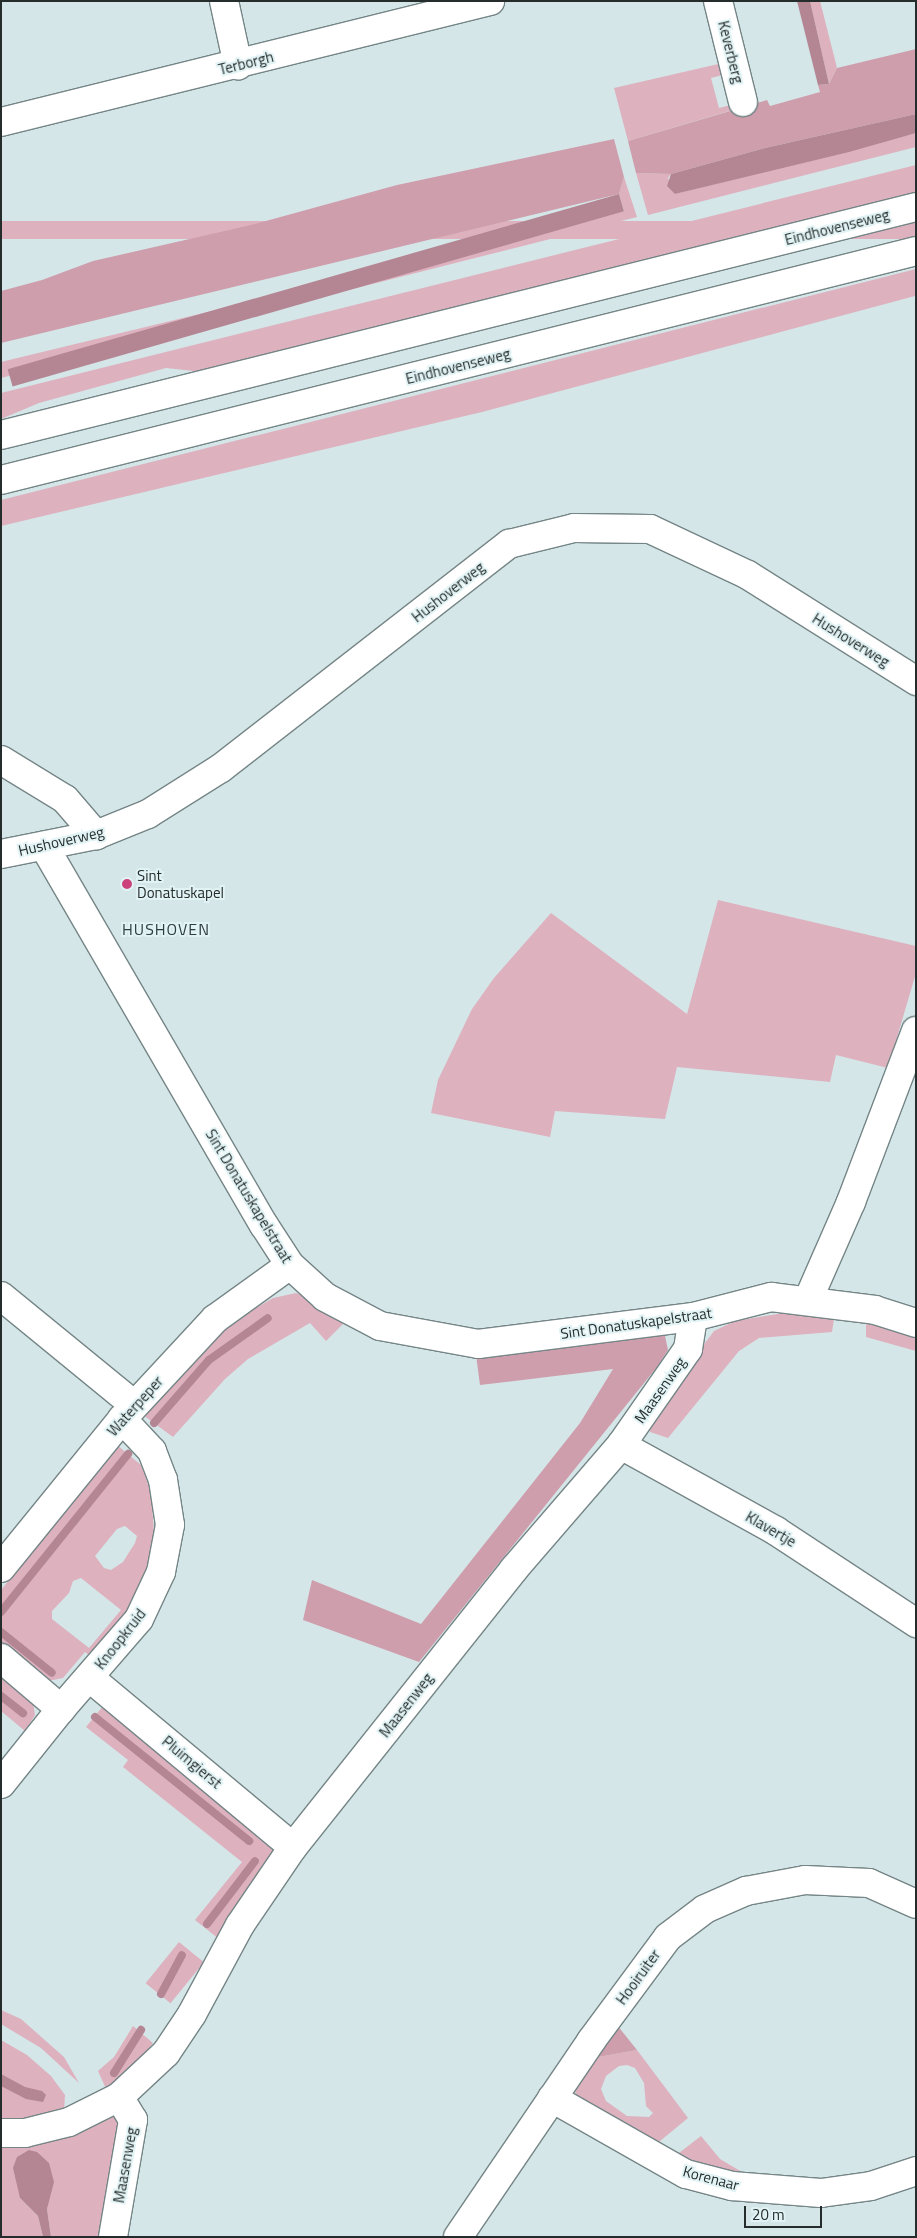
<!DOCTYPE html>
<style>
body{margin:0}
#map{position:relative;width:917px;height:2238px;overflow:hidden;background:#d5e6e8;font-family:"Titillium Web",sans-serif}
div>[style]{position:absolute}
.green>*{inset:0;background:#ddb1be;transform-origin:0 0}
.forest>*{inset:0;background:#ce9eac}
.water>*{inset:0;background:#b48694;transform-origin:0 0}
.stream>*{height:8px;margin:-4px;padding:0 4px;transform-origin:4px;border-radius:4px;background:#b48694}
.roads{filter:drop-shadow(1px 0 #758586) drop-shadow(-1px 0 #758586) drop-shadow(0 1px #758586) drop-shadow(0 -1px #758586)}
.minor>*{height:28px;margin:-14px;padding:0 14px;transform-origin:14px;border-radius:14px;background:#fff}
.major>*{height:28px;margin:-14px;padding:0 14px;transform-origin:14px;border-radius:14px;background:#fff}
.dots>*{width:14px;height:14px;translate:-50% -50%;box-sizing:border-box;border:2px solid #e2f3f5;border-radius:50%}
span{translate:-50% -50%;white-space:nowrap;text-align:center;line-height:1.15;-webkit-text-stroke:4px #e2f3f5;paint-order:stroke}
.street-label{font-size:15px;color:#252c2c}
.poi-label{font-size:15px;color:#252c2c}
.left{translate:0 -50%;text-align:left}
.neighbourhood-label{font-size:16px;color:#2e3c3e;letter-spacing:1px}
.frame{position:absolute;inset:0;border:2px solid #252c2c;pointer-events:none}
.scale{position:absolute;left:744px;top:2206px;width:78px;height:22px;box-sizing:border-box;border:2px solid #252c2c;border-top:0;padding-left:6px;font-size:15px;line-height:18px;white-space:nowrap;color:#252c2c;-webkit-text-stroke:4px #e2f3f5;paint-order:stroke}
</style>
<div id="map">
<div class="green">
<div style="clip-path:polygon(810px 1px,820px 1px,834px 56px,837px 68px,829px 84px)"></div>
<div style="clip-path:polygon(727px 62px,730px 73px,711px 78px,719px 108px,738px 103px,739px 108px,628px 141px,614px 88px)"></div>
<div style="clip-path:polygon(916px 133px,916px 147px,648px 215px,636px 173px,671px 174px,668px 178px,675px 194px)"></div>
<div style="clip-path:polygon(916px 165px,916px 193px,203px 372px,166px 368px,39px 403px,1px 419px,1px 393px)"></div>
<div style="clip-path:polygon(624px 177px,637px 217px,1px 378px,1px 362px,624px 211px,619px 194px)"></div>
<div style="left:916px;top:221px;width:18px;height:944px;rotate:90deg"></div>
<div style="clip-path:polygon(916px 269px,916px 422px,915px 296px,482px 412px,1px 526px,1px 500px)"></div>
<div style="clip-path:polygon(718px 900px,916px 946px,916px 973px,888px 1068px,836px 1055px,830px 1082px,677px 1067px,665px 1119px,555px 1111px,550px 1137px,431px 1113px,438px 1080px,472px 1009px,494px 978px,551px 913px,687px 1014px)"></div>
<div style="clip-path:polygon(296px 1293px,309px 1298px,344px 1323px,326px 1341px,310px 1323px,248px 1359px,225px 1379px,173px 1437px,143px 1415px,219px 1330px,273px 1298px)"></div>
<div style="clip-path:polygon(802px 1310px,835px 1313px,832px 1332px,759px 1338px,739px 1351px,668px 1438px,650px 1432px,647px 1420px,714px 1331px,735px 1321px)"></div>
<div style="clip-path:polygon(866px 1320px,916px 1334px,916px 1351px,866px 1337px)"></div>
<div style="clip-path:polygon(evenodd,117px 1445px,141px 1465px,151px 1492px,154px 1532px,146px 1574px,129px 1615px,95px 1660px,85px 1652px,63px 1678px,43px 1682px,1px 1647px,1px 1590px,117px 1445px,125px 1526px,137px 1536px,135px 1543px,123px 1562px,111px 1570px,104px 1568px,95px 1556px,117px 1529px,125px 1526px,117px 1445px,81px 1578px,121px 1610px,89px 1648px,52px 1619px,52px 1611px,69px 1593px,73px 1581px,81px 1578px)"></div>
<div style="clip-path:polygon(1px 1676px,33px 1702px,35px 1715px,25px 1731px,1px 1711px)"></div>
<div style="clip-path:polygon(103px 1706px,270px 1842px,275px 1854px,219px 1939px,195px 1920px,242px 1862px,123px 1767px,128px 1760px,86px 1727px)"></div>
<div style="left:179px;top:1942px;width:32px;height:53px;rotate:39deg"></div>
<div style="clip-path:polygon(1px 2010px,21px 2019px,64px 2057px,79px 2083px,41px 2048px,1px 2024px)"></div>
<div style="clip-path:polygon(133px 2026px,153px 2043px,125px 2078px,107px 2091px,98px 2071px,114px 2057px)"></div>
<div style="clip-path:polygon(1px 2040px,27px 2055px,51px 2076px,65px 2095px,64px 2111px,1px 2125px)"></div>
<div style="clip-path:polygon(evenodd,637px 2050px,688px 2118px,654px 2146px,576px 2097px,575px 2089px,593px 2058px,637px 2050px,627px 2065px,635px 2068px,644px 2083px,646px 2106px,653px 2113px,649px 2117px,627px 2116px,606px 2101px,601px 2089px,606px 2076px,619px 2066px,627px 2065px)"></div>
<div style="clip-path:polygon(111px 2108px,125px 2129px,102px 2237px,51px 2237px,47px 2209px,49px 2197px,20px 2198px,38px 2216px,43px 2237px,1px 2237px,1px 2143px)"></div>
<div style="clip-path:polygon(701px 2136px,720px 2159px,757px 2181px,726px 2176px,675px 2156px)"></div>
</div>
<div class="forest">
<div style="clip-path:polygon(916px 49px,916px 114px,765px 148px,671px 174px,636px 173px,628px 141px,767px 100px,770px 106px,820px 92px,818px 85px,829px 84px,837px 68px)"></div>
<div style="clip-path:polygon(614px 139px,624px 177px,619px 194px,1px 343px,1px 291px,42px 280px,93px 261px,251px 225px,397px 185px)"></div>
<div style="clip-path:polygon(664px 1331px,668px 1350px,657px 1367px,419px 1662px,303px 1620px,312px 1580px,421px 1624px,580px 1423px,613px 1369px,480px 1385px,476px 1355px)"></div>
<div style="clip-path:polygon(617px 2025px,637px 2050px,593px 2058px)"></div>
</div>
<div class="water">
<div style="clip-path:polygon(797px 1px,810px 1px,829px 84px,818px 85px)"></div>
<div style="clip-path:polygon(916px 114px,916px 133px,849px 152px,675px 194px,667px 186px,671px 174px,765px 148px)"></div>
<div style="left:619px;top:194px;width:18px;height:636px;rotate:74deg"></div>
<div style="clip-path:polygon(1px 2074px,25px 2087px,42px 2091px,46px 2095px,43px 2102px,26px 2099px,1px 2086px)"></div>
<div style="clip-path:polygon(29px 2150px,37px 2152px,49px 2163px,54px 2182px,47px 2209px,51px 2237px,43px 2237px,38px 2216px,20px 2198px,13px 2168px,17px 2157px)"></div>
</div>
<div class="stream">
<div style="left:154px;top:1423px;width:84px;rotate:-48.9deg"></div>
<div style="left:209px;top:1360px;width:72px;rotate:-35.4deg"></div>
<div style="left:1px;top:1612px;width:203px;rotate:-51.2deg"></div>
<div style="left:1px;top:1632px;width:65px;rotate:38.8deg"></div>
<div style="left:1px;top:1696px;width:28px;rotate:38deg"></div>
<div style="left:95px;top:1717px;width:198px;rotate:38.8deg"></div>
<div style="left:207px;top:1924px;width:79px;rotate:-52.7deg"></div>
<div style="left:161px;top:1994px;width:44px;rotate:-61.7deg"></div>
<div style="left:114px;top:2073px;width:51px;rotate:-57.9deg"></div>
</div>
<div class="roads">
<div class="minor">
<div style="left:224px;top:1px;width:66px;rotate:77.7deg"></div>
<div style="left:718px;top:1px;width:104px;rotate:76.1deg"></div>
<div style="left:1px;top:122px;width:504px;rotate:-13.9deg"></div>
<div style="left:1px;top:760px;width:75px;rotate:31.4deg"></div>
<div style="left:65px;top:799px;width:48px;rotate:49.3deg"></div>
<div style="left:44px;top:846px;width:438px;rotate:59.9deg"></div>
<div style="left:264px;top:1225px;width:48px;rotate:57deg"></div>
<div style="left:290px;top:1265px;width:47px;rotate:42.4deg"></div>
<div style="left:325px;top:1297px;width:62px;rotate:27.8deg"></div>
<div style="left:380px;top:1326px;width:100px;rotate:10.4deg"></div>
<div style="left:478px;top:1344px;width:217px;rotate:-7.2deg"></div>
<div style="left:693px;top:1317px;width:81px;rotate:-14.4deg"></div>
<div style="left:771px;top:1297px;width:105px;rotate:7.1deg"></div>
<div style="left:875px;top:1310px;width:43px;rotate:17.6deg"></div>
<div style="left:1px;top:854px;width:97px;rotate:-11.3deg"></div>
<div style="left:96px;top:835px;width:56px;rotate:-22deg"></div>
<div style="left:148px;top:814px;width:86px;rotate:-32.2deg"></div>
<div style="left:221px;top:768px;width:365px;rotate:-37.9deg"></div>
<div style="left:509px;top:544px;width:67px;rotate:-13.8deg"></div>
<div style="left:574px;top:528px;width:76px;rotate:0.8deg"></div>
<div style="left:650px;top:529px;width:108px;rotate:25.1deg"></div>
<div style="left:748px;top:575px;width:199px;rotate:32.2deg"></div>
<div style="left:1px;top:1296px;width:172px;rotate:39.3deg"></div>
<div style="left:808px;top:1300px;width:107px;rotate:-66.3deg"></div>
<div style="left:851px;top:1202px;width:183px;rotate:-69.2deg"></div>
<div style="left:621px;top:1445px;width:177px;rotate:29deg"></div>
<div style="left:776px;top:1531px;width:168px;rotate:33.3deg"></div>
<div style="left:1px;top:1568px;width:192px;rotate:-50.9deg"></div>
<div style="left:122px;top:1419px;width:137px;rotate:-47.1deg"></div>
<div style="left:215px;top:1319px;width:92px;rotate:-35.8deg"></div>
<div style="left:1px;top:1658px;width:79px;rotate:40.4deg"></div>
<div style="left:90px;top:1678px;width:264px;rotate:39.8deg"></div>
<div style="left:1px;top:1784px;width:96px;rotate:-51.3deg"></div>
<div style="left:61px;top:1709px;width:119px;rotate:-49.1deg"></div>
<div style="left:139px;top:1619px;width:52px;rotate:-64.9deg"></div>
<div style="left:161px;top:1572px;width:48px;rotate:-79.2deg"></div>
<div style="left:170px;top:1525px;width:46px;rotate:-98.8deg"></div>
<div style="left:163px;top:1480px;width:31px;rotate:-111deg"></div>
<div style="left:152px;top:1451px;width:44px;rotate:-133.2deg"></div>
<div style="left:552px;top:2098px;width:154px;rotate:29.6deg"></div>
<div style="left:686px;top:2174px;width:48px;rotate:14.6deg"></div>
<div style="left:732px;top:2186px;width:89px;rotate:4.5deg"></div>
<div style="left:821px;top:2193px;width:50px;rotate:-8deg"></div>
<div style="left:871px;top:2186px;width:47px;rotate:-18.4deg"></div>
<div style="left:1px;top:2133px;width:24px"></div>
<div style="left:25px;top:2133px;width:45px;rotate:-14deg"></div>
<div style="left:69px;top:2122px;width:56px;rotate:-26.6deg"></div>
<div style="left:119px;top:2097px;width:64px;rotate:-43.1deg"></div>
<div style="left:166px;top:2053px;width:47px;rotate:-56.3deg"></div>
<div style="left:192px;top:2014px;width:101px;rotate:-61.7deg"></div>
<div style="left:240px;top:1925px;width:94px;rotate:-55.8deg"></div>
<div style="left:293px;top:1847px;width:355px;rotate:-51.5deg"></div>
<div style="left:514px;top:1569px;width:164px;rotate:-49.2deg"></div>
<div style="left:621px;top:1445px;width:117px;rotate:-55.1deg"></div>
<div style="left:688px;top:1349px;width:32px;rotate:-81deg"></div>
<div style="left:113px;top:2237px;width:119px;rotate:-80.3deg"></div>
<div style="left:133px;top:2120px;width:27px;rotate:-121deg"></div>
<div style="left:458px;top:2237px;width:237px;rotate:-55.8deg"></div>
<div style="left:591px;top:2041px;width:129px;rotate:-53.5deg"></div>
<div style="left:668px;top:1937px;width:46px;rotate:-37.1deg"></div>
<div style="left:705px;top:1909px;width:45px;rotate:-23.7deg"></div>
<div style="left:746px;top:1891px;width:60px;rotate:-10.6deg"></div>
<div style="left:805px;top:1880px;width:64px;rotate:2.7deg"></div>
<div style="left:869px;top:1883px;width:51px;rotate:24.1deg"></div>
</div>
<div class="major">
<div style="left:1px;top:435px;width:943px;rotate:-13.99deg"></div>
<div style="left:1px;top:480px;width:943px;rotate:-14.05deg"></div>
</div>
</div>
<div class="dots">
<div style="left:127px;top:884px;background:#cc437c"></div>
</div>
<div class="street-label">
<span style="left:731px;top:52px;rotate:76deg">Keverberg</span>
<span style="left:246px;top:63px;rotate:-14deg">Terborgh</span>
<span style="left:837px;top:227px;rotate:-14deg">Eindhovenseweg</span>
<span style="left:458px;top:366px;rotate:-14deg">Eindhovenseweg</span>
<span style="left:448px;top:592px;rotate:-38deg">Hushoverweg</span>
<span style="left:851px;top:640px;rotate:32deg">Hushoverweg</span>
<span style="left:61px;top:841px;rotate:-13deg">Hushoverweg</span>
<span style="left:249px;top:1196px;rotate:59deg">Sint Donatuskapelstraat</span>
<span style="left:636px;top:1323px;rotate:-8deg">Sint Donatuskapelstraat</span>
<span style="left:660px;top:1390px;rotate:-55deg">Maasenweg</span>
<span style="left:135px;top:1406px;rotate:-48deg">Waterpeper</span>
<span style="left:771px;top:1529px;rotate:30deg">Klavertje</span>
<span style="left:120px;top:1639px;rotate:-52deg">Knoopkruid</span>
<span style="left:406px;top:1705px;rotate:-52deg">Maasenweg</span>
<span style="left:192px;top:1762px;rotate:40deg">Pluimgierst</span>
<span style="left:638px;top:1977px;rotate:-54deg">Hooiruiter</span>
<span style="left:125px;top:2165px;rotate:-80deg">Maasenweg</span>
<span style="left:711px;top:2178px;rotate:15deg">Korenaar</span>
</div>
<div class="poi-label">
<span class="left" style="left:137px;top:884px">Sint<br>Donatuskapel</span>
</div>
<div class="neighbourhood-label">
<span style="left:166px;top:929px">HUSHOVEN</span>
</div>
<div class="frame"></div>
<div class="scale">20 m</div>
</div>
